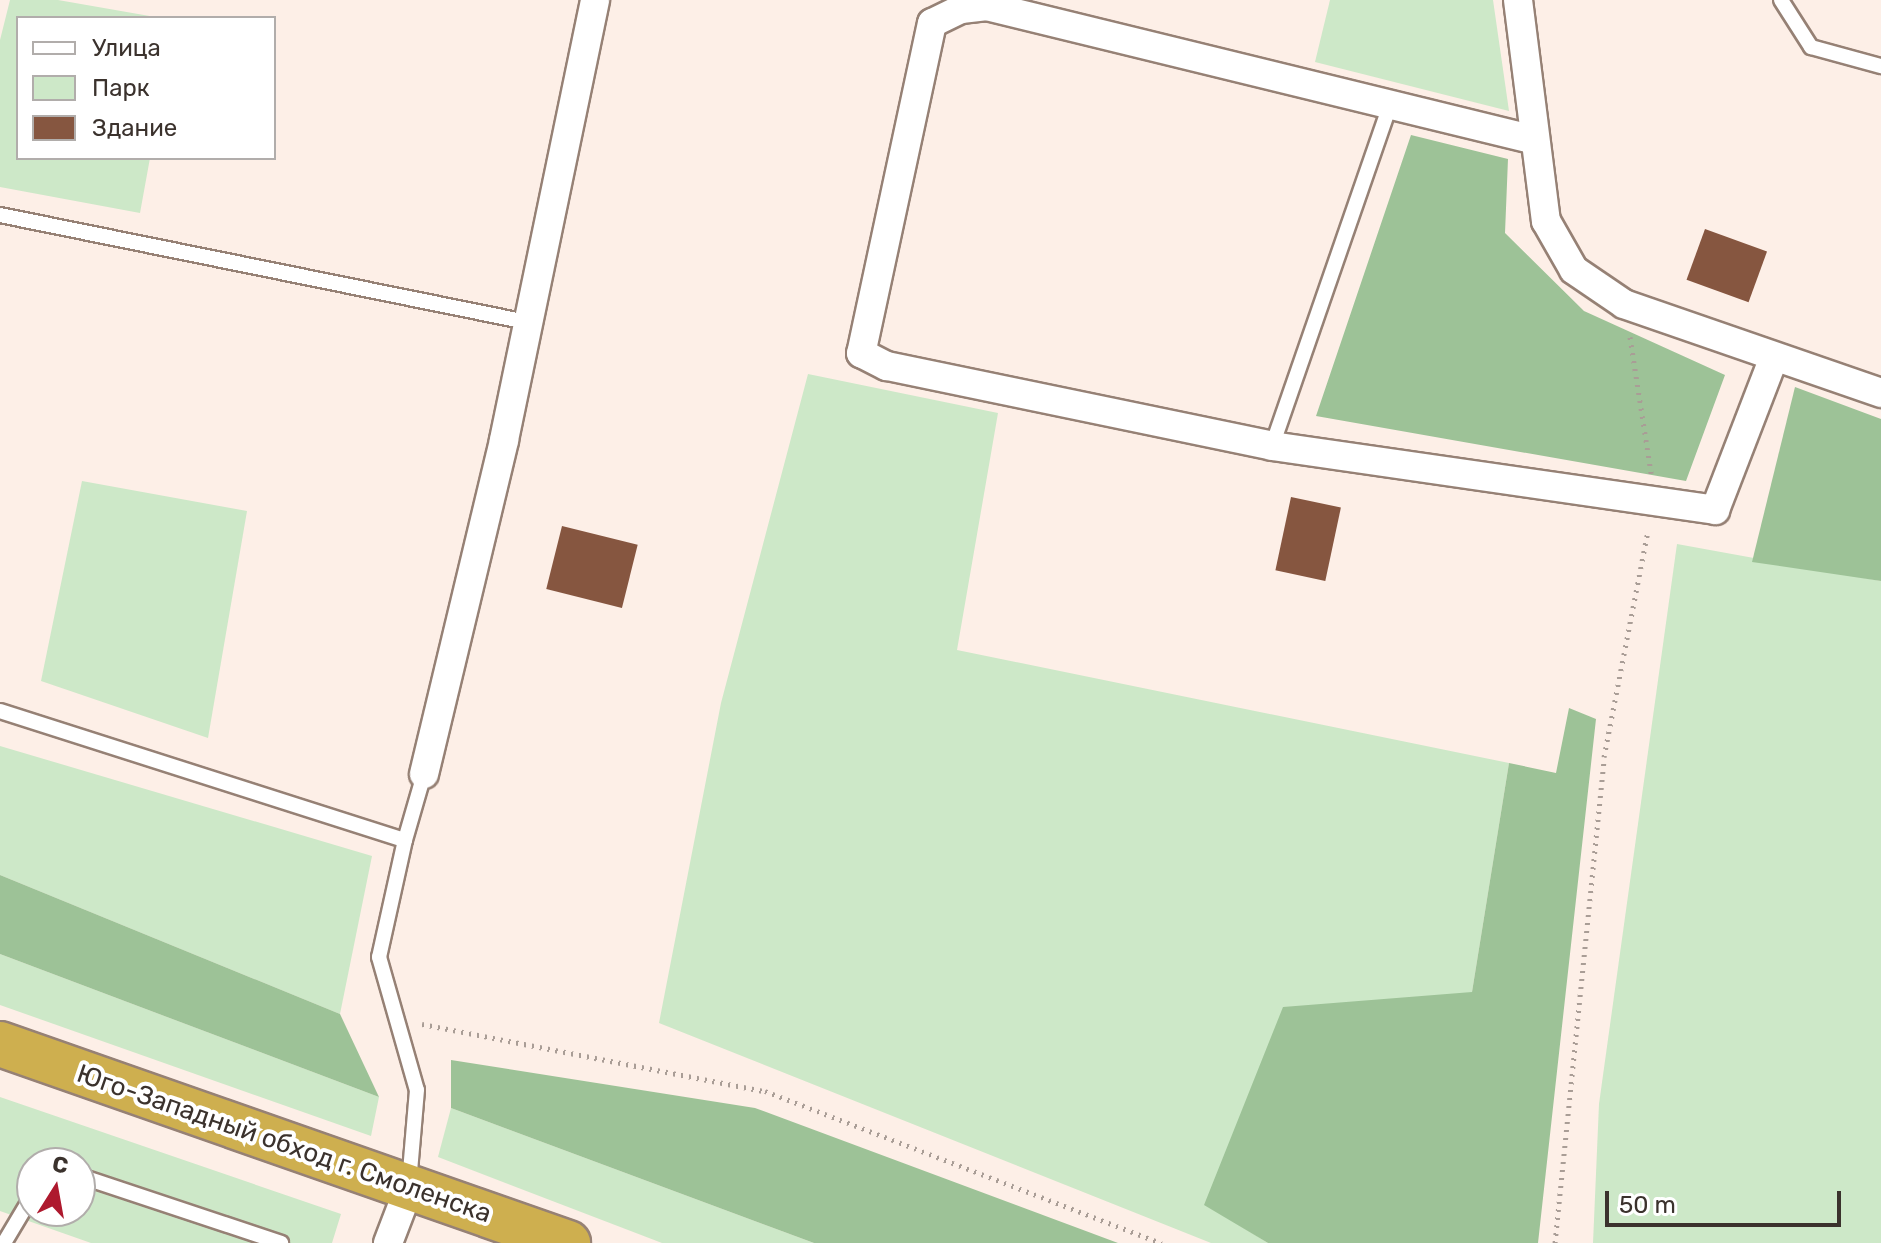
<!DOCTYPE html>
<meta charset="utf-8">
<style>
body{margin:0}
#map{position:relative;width:1881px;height:1243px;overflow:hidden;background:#fdefe7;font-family:Rubik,sans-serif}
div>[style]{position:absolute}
.green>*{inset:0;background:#cde8c8}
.forest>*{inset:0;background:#9dc297}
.building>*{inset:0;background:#865640;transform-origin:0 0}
.path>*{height:5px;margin-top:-2.5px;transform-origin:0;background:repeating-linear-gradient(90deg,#a99d96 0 2px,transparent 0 8px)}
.roads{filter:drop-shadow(2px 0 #968175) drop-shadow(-2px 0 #968175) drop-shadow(0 2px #968175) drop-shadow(0 -2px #968175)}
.lane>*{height:14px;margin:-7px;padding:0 7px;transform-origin:7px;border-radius:7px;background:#fff}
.street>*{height:28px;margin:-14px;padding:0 14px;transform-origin:14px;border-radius:14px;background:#fff}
.highway>*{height:44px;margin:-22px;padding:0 22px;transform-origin:22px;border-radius:22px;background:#ceaf4f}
span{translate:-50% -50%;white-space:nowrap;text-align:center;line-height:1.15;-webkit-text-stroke:8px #fff;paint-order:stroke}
.street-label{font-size:26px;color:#3b322d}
.legend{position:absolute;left:16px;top:16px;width:260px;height:144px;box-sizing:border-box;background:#fff;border:2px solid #b1adab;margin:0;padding:10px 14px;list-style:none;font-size:24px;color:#3b322d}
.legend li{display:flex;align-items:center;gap:16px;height:40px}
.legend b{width:40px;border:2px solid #b1adab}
.north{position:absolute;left:16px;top:1147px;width:80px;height:80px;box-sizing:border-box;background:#fff;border:2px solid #b1adab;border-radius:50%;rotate:11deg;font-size:22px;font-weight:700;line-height:32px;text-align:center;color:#3b322d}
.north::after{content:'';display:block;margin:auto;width:28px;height:36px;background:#ae192e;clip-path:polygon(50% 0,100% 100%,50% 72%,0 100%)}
.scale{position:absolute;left:1605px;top:1191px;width:236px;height:36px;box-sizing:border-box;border:4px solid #3b322d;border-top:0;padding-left:10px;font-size:24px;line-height:28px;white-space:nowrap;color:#3b322d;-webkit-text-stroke:6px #fff;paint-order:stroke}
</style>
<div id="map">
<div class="green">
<div style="clip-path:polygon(10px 0,58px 0,161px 18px,18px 18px,18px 158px,150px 158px,140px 213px,0 187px,0 40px)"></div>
<div style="clip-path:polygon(1330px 0,1493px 0,1509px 111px,1315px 62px)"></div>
<div style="clip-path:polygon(808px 374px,998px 413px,957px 650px,1509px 763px,1472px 992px,1205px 1204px,1268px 1243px,1211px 1243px,659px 1023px,721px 703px)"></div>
<div style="clip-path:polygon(82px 481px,247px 511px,208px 738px,41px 681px)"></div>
<div style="clip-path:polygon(1677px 544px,1881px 581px,1881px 1243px,1593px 1243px,1599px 1104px)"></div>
<div style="clip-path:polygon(0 746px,372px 856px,340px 1014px,0 875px)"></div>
<div style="clip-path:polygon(0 954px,379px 1097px,371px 1136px,0 1005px)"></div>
<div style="clip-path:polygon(evenodd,0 1097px,341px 1214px,332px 1243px,91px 1243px,0 1211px,0 1097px,32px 1163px,80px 1163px,80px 1211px,32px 1211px,32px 1163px)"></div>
<div style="clip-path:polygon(451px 1108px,814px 1243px,662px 1243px,438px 1157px)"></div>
</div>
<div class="forest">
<div style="clip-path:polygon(1411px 135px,1508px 159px,1505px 233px,1584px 311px,1725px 375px,1686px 481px,1316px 416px)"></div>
<div style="clip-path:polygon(1795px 387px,1881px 419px,1881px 581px,1752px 562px)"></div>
<div style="clip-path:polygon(1569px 708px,1596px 719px,1538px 1243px,1268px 1243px,1204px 1205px,1283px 1007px,1472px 992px,1509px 763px,1556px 773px)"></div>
<div style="clip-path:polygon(0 875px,340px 1014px,379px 1097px,0 954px)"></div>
<div style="clip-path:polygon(451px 1060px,755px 1108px,1118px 1243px,814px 1243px,451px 1108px)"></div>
</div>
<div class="building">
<div style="left:1705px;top:229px;width:66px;height:54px;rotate:20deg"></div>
<div style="left:1291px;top:497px;width:51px;height:75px;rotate:12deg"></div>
<div style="left:562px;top:526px;width:78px;height:65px;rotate:14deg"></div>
</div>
<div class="path">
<div style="left:1630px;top:337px;width:138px;rotate:81.2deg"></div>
<div style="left:422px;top:1024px;width:349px;rotate:11.1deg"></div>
<div style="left:765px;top:1091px;width:425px;rotate:21deg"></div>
<div style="left:1555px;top:1243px;width:488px;rotate:-84.2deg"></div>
<div style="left:1604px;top:757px;width:231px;rotate:-79deg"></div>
</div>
<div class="roads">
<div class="lane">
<div style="left:1781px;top:0;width:56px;rotate:57.4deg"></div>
<div style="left:1811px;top:47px;width:73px;rotate:15.2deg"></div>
<div style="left:0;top:215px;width:538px;rotate:11.48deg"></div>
<div style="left:1272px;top:446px;width:361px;rotate:-70.9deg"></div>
<div style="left:0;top:711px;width:425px;rotate:17.7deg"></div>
<div style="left:405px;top:840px;width:69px;rotate:-73.9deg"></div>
<div style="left:405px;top:840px;width:120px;rotate:102.5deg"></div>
<div style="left:379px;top:957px;width:138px;rotate:74.1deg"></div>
<div style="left:417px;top:1090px;width:93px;rotate:94.9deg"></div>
<div style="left:80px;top:1176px;width:212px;rotate:18.4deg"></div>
<div style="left:4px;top:1243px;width:55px;rotate:-59.2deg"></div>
</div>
<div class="street">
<div style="left:1518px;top:0;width:223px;rotate:82.8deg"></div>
<div style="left:1546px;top:221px;width:56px;rotate:60.3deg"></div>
<div style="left:1574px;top:270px;width:60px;rotate:34.2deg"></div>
<div style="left:1624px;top:304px;width:272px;rotate:19.1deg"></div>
<div style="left:1535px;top:140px;width:564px;rotate:-166.26deg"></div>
<div style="left:987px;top:6px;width:26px;rotate:173deg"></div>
<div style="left:961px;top:9px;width:32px;rotate:154deg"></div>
<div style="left:932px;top:23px;width:338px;rotate:102.1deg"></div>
<div style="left:861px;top:353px;width:29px;rotate:27deg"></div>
<div style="left:887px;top:366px;width:393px;rotate:11.7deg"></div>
<div style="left:1272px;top:446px;width:448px;rotate:8.2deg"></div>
<div style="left:1715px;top:510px;width:164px;rotate:-68.9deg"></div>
<div style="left:424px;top:774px;width:343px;rotate:-76.5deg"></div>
<div style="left:504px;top:440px;width:449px;rotate:-78.3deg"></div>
<div style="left:388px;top:1243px;width:59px;rotate:-69.1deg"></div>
</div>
<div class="highway">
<div style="left:0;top:1044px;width:602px;rotate:19.31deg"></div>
</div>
</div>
<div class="street-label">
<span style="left:284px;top:1144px;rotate:19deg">Юго-Западный обход г. Смоленска</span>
</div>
<ul class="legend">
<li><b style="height:10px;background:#fff"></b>Улица</li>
<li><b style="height:22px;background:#cde8c8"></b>Парк</li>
<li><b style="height:22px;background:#865640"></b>Здание</li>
</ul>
<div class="north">С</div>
<div class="scale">50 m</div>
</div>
